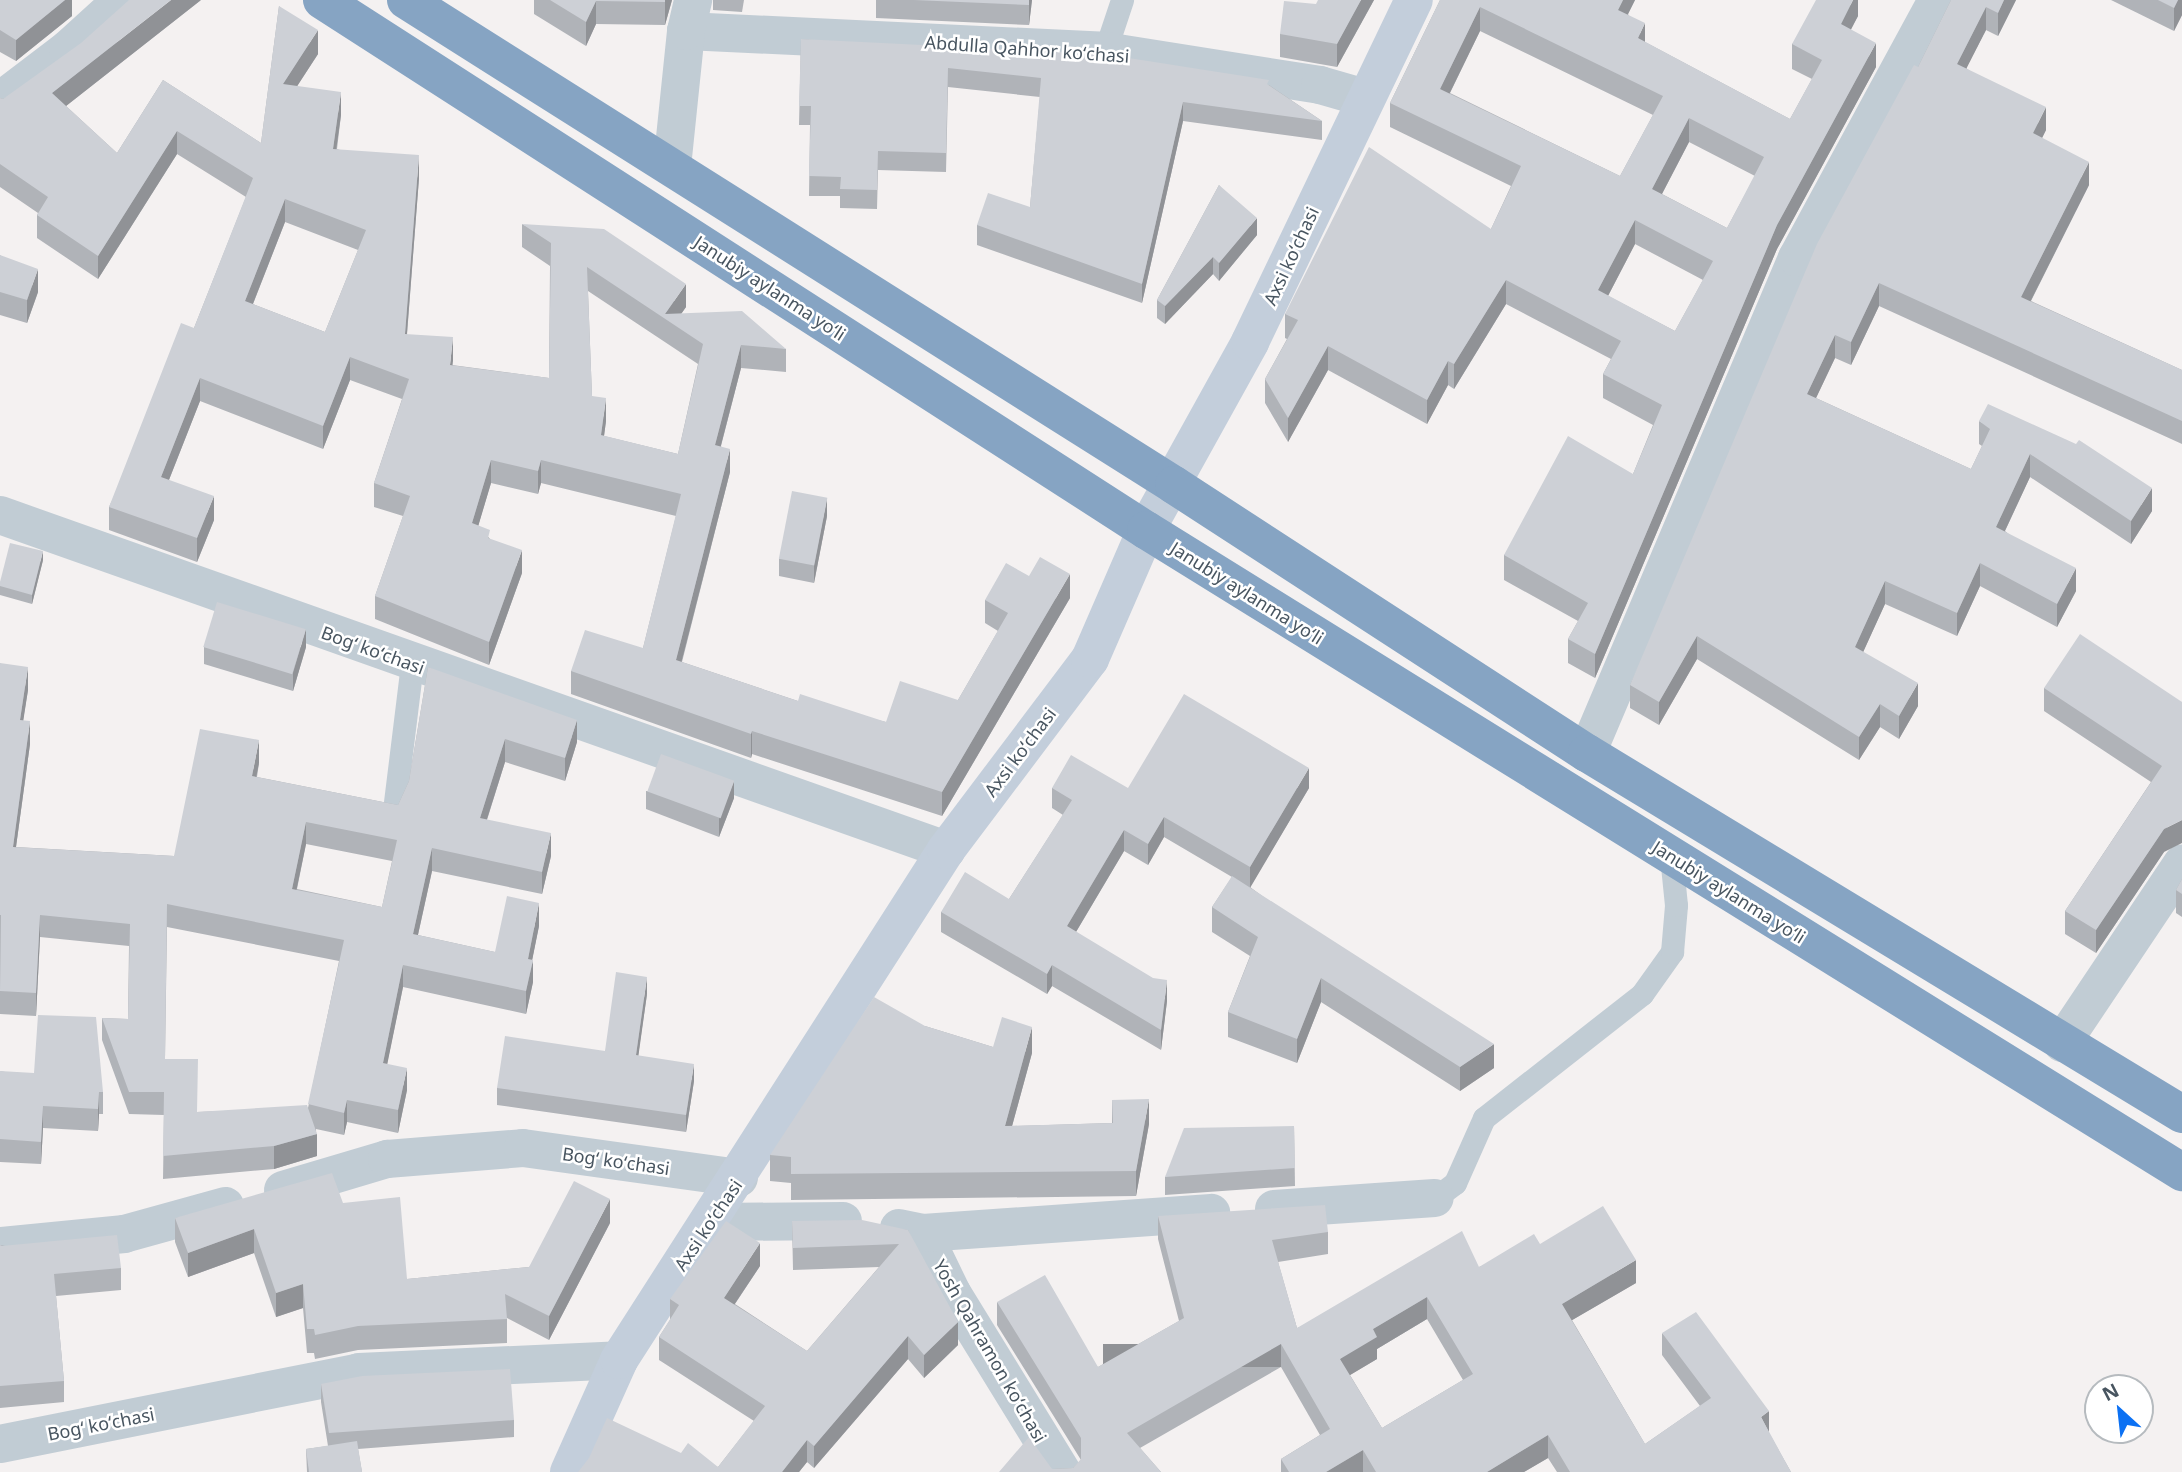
<!DOCTYPE html>
<meta charset="utf-8">
<style>
body{margin:0}
#map{position:relative;width:2182px;height:1472px;overflow:hidden;background:#f4f1f1;font-family:"Noto Sans",sans-serif}
div>[style]{position:absolute}
.lane>*{height:23px;margin:-11.5px;padding:0 11.5px;transform-origin:11.5px;border-radius:11.5px;background:#c1ccd4}
.street>*{height:38px;margin:-19px;padding:0 19px;transform-origin:19px;border-radius:19px;background:#c1ccd4}
.secondary>*{height:38px;margin:-19px;padding:0 19px;transform-origin:19px;border-radius:19px;background:#c3cedb}
.highway>*{height:38px;margin:-19px;padding:0 19px;transform-origin:19px;border-radius:19px;background:#86a4c3}
.wall>*{inset:0;background:#b0b3b8}
.shaded-wall>*{inset:0;background:#909296;transform-origin:0 0}
.building>*{inset:0;background:#cdd0d6;transform-origin:0 0}
span{translate:-50% -50%;white-space:nowrap;text-align:center;line-height:1.15;-webkit-text-stroke:5px #fff;paint-order:stroke}
.street-label{font-size:18px;color:#485560}
.north{position:absolute;left:2084px;top:1374px;width:70px;height:70px;box-sizing:border-box;background:#fff;border:2px solid #b6bbbf;border-radius:50%;rotate:333deg;font-size:19px;font-weight:700;line-height:28px;text-align:center;color:#485560}
.north::after{content:'';display:block;margin:auto;width:24px;height:32px;background:#0c71f3;clip-path:polygon(50% 0,100% 100%,50% 72%,0 100%)}
</style>
<div id="map">
<div class="lane">
<div style="left:1105px;top:51px;width:54px;rotate:-71.6deg"></div>
<div style="left:395px;top:802px;width:139px;rotate:-83deg"></div>
<div style="left:1435px;top:1198px;width:25px;rotate:-37deg"></div>
<div style="left:1455px;top:1183px;width:71px;rotate:-66deg"></div>
<div style="left:1484px;top:1118px;width:201px;rotate:-38.1deg"></div>
<div style="left:1642px;top:994px;width:52px;rotate:-54.5deg"></div>
<div style="left:1672px;top:952px;width:47px;rotate:-85.1deg"></div>
<div style="left:1676px;top:905px;width:49px;rotate:-95.8deg"></div>
</div>
<div class="street">
<div style="left:686px;top:31px;width:419px;rotate:2.7deg"></div>
<div style="left:1105px;top:51px;width:218px;rotate:9deg"></div>
<div style="left:1320px;top:85px;width:47px;rotate:16.1deg"></div>
<div style="left:0;top:101px;width:86px;rotate:-37.4deg"></div>
<div style="left:68px;top:49px;width:73px;rotate:-42.2deg"></div>
<div style="left:672px;top:167px;width:137px;rotate:-84.1deg"></div>
<div style="left:686px;top:31px;width:32px;rotate:-77deg"></div>
<div style="left:0;top:515px;width:1004px;rotate:19.5deg"></div>
<div style="left:1587px;top:753px;width:538px;rotate:-67.01deg"></div>
<div style="left:1797px;top:258px;width:294px;rotate:-61.5deg"></div>
<div style="left:2062px;top:1043px;width:216px;rotate:-56.2deg"></div>
<div style="left:283px;top:1190px;width:109px;rotate:-16.6deg"></div>
<div style="left:387px;top:1159px;width:136px;rotate:-4.6deg"></div>
<div style="left:523px;top:1148px;width:218px;rotate:7.9deg"></div>
<div style="left:1274px;top:1209px;width:161px;rotate:-3.9deg"></div>
<div style="left:709px;top:1222px;width:134px;rotate:-0.4deg"></div>
<div style="left:899px;top:1228px;width:25px;rotate:12deg"></div>
<div style="left:923px;top:1233px;width:67px;rotate:64.2deg"></div>
<div style="left:952px;top:1293px;width:210px;rotate:58.4deg"></div>
<div style="left:923px;top:1233px;width:289px;rotate:-4deg"></div>
<div style="left:0;top:1246px;width:125px;rotate:-5.5deg"></div>
<div style="left:124px;top:1234px;width:105px;rotate:-15.5deg"></div>
<div style="left:0;top:1444px;width:366px;rotate:-11.3deg"></div>
<div style="left:359px;top:1372px;width:260px;rotate:-2.6deg"></div>
</div>
<div class="secondary">
<div style="left:569px;top:1472px;width:123px;rotate:-65.9deg"></div>
<div style="left:619px;top:1360px;width:606px;rotate:-57.33deg"></div>
<div style="left:946px;top:850px;width:239px;rotate:-53deg"></div>
<div style="left:1090px;top:659px;width:141px;rotate:-66.5deg"></div>
<div style="left:1146px;top:530px;width:215px;rotate:-61deg"></div>
<div style="left:1250px;top:342px;width:379px;rotate:-64.4deg"></div>
</div>
<div class="highway">
<div style="left:322px;top:0;width:980px;rotate:32.75deg"></div>
<div style="left:1146px;top:530px;width:1219px;rotate:31.79deg"></div>
<div style="left:406px;top:0;width:908px;rotate:32.27deg"></div>
<div style="left:1174px;top:485px;width:492px;rotate:33deg"></div>
<div style="left:1587px;top:753px;width:696px;rotate:31.25deg"></div>
</div>
<div class="wall">
<div style="clip-path:polygon(0 0,72px 0,72px 16px,16px 61px,0 52px)"></div>
<div style="clip-path:polygon(evenodd,201px 0,66px 106px,117px 153px,163px 80px,261px 143px,279px 6px,318px 54px,297px 86px,341px 115px,337px 149px,419px 178px,407px 335px,452px 365px,549px 378px,550px 266px,522px 247px,522px 224px,686px 307px,681px 314px,786px 349px,786px 372px,741px 368px,721px 446px,730px 472px,682px 662px,798px 701px,886px 722px,958px 700px,998px 631px,985px 623px,985px 600px,1070px 598px,942px 816px,752px 754px,751px 758px,571px 694px,571px 671px,643px 648px,676px 516px,541px 483px,538px 494px,491px 483px,478px 526px,522px 573px,489px 665px,375px 619px,375px 596px,403px 516px,374px 507px,374px 483px,402px 399px,350px 380px,323px 449px,200px 401px,169px 480px,214px 520px,197px 562px,109px 530px,109px 507px,194px 328px,246px 197px,177px 154px,98px 279px,37px 238px,37px 215px,38px 213px,0 187px,0 98px,3px 99px,201px 0,285px 222px,358px 250px,325px 332px,253px 304px,285px 222px,201px 0,588px 291px,698px 364px,678px 454px,604px 436px,606px 421px,592px 396px,588px 291px)"></div>
<div style="clip-path:polygon(534px 0,672px 0,665px 25px,596px 24px,586px 46px,534px 14px)"></div>
<div style="clip-path:polygon(713px 0,744px 0,742px 12px,713px 10px)"></div>
<div style="clip-path:polygon(876px 0,1032px 0,1029px 25px,876px 18px)"></div>
<div style="clip-path:polygon(1374px 0,1337px 67px,1280px 57px,1280px 34px,1316px 4px)"></div>
<div style="clip-path:polygon(evenodd,1440px 0,1635px 0,1628px 14px,1645px 42px,1790px 119px,1812px 79px,1792px 69px,1792px 44px,1858px 0,1858px 16px,1850px 30px,1876px 67px,1777px 249px,1595px 678px,1568px 663px,1568px 639px,1578px 621px,1504px 580px,1504px 555px,1633px 474px,1653px 425px,1603px 398px,1603px 374px,1611px 359px,1506px 304px,1454px 389px,1448px 385px,1427px 424px,1328px 370px,1288px 442px,1265px 403px,1265px 379px,1287px 339px,1285px 338px,1285px 314px,1491px 229px,1511px 186px,1390px 127px,1390px 103px,1440px 0,1480px 31px,1653px 115px,1620px 176px,1450px 93px,1480px 31px,1440px 0,1689px 142px,1755px 176px,1727px 228px,1662px 194px,1689px 142px,1440px 0,1635px 244px,1703px 280px,1675px 331px,1608px 296px,1635px 244px)"></div>
<div style="clip-path:polygon(1951px 0,2016px 0,1998px 36px,1986px 30px,1966px 68px,2046px 130px,2042px 138px,2089px 185px,2031px 301px,2182px 370px,2182px 444px,1879px 306px,1851px 365px,1835px 358px,1816px 398px,1971px 469px,1982px 446px,1979px 444px,1979px 421px,2152px 511px,2131px 544px,2030px 477px,2005px 531px,2076px 591px,2057px 627px,1980px 586px,1957px 636px,1885px 604px,1863px 652px,1918px 706px,1899px 739px,1880px 727px,1859px 760px,1697px 659px,1659px 725px,1630px 708px,1630px 685px,1918px 67px)"></div>
<div style="clip-path:polygon(2111px 0,2182px 0,2182px 15px,2174px 31px)"></div>
<div style="clip-path:polygon(801px 39px,1269px 85px,1322px 121px,1322px 140px,1183px 121px,1142px 303px,977px 245px,977px 225px,1030px 207px,1040px 97px,948px 87px,946px 172px,878px 170px,877px 209px,840px 208px,840px 196px,809px 196px,810px 125px,799px 125px)"></div>
<div style="clip-path:polygon(1219px 185px,1257px 235px,1219px 281px,1213px 274px,1165px 324px,1157px 318px,1157px 300px)"></div>
<div style="clip-path:polygon(0 255px,38px 292px,27px 323px,0 315px)"></div>
<div style="clip-path:polygon(827px 516px,814px 583px,779px 576px,779px 559px)"></div>
<div style="clip-path:polygon(43px 560px,32px 604px,0 595px,0 582px)"></div>
<div style="clip-path:polygon(204px 647px,306px 647px,293px 691px,204px 664px)"></div>
<div style="clip-path:polygon(evenodd,0 663px,28px 690px,23px 720px,30px 744px,16px 847px,174px 856px,259px 763px,257px 777px,398px 805px,409px 781px,428px 667px,577px 742px,565px 781px,505px 762px,487px 820px,551px 856px,542px 894px,432px 871px,418px 935px,495px 952px,539px 926px,532px 960px,533px 982px,526px 1014px,403px 987px,387px 1064px,407px 1090px,398px 1133px,347px 1122px,344px 1135px,316px 1129px,317px 1156px,274px 1169px,163px 1179px,164px 1115px,129px 1114px,102px 1040px,102px 1018px,128px 1019px,129px 946px,40px 937px,36px 1016px,0 1014px,0 663px,306px 844px,392px 861px,382px 907px,297px 889px,306px 844px,0 663px,167px 927px,339px 961px,308px 1108px,197px 1112px,165px 1059px,167px 927px)"></div>
<div style="clip-path:polygon(2044px 688px,2182px 702px,2164px 852px,2096px 953px,2065px 934px,2065px 911px,2151px 782px,2044px 711px)"></div>
<div style="clip-path:polygon(1052px 788px,1309px 788px,1250px 887px,1494px 1068px,1460px 1091px,1321px 1002px,1297px 1063px,1228px 1037px,1228px 1012px,1250px 956px,1212px 932px,1212px 907px,1232px 877px,1164px 837px,1148px 865px,1124px 851px,1076px 932px,1167px 1001px,1161px 1050px,1052px 986px,1047px 994px,941px 932px,941px 912px,1009px 899px,1063px 815px,1052px 808px)"></div>
<div style="clip-path:polygon(646px 791px,734px 798px,719px 837px,646px 809px)"></div>
<div style="clip-path:polygon(2182px 879px,2182px 917px,2176px 913px,2176px 890px)"></div>
<div style="clip-path:polygon(647px 994px,638px 1056px,694px 1081px,686px 1132px,497px 1105px,497px 1088px,605px 1051px)"></div>
<div style="clip-path:polygon(925px 1026px,993px 1047px,1032px 1053px,1012px 1126px,1112px 1123px,1112px 1100px,1149px 1124px,1136px 1196px,791px 1200px,791px 1183px,770px 1181px,770px 1155px)"></div>
<div style="clip-path:polygon(0 1071px,103px 1092px,103px 1114px,99px 1114px,98px 1131px,43px 1128px,41px 1164px,0 1162px)"></div>
<div style="clip-path:polygon(1294px 1126px,1295px 1186px,1165px 1195px,1165px 1177px)"></div>
<div style="clip-path:polygon(343px 1203px,407px 1279px,529px 1267px,610px 1223px,549px 1340px,507px 1318px,507px 1343px,358px 1350px,315px 1359px,314px 1353px,307px 1353px,303px 1308px,276px 1317px,254px 1253px,188px 1277px,175px 1242px,175px 1218px)"></div>
<div style="clip-path:polygon(evenodd,1158px 1216px,1328px 1232px,1328px 1254px,1278px 1262px,1297px 1328px,1479px 1267px,1540px 1244px,1636px 1283px,1572px 1320px,1645px 1444px,1700px 1406px,1662px 1355px,1662px 1333px,1769px 1433px,1791px 1472px,1557px 1472px,1548px 1458px,1524px 1472px,1281px 1472px,1281px 1459px,1320px 1435px,1281px 1367px,1140px 1448px,1161px 1472px,1052px 1469px,1073px 1468px,1081px 1460px,997px 1325px,997px 1302px,1098px 1367px,1179px 1321px,1158px 1239px,1158px 1216px,1427px 1319px,1463px 1380px,1382px 1428px,1350px 1375px,1377px 1359px,1377px 1349px,1427px 1319px)"></div>
<div style="clip-path:polygon(792px 1221px,908px 1230px,958px 1345px,924px 1378px,908px 1359px,814px 1468px,807px 1462px,799px 1472px,578px 1472px,681px 1453px,718px 1467px,754px 1421px,659px 1360px,659px 1337px,670px 1320px,670px 1299px,760px 1266px,735px 1304px,807px 1351px,879px 1267px,793px 1270px)"></div>
<div style="clip-path:polygon(0 1245px,121px 1268px,121px 1290px,56px 1296px,64px 1381px,64px 1402px,0 1408px)"></div>
<div style="clip-path:polygon(321px 1384px,514px 1420px,514px 1437px,358px 1449px,362px 1472px,307px 1472px,306px 1449px,328px 1446px,321px 1402px)"></div>
</div>
<div class="shaded-wall">
<div style="clip-path:polygon(65px 0,72px 0,72px 16px,16px 61px,16px 40px)"></div>
<div style="clip-path:polygon(171px 0,201px 0,52px 117px,52px 93px)"></div>
<div style="clip-path:polygon(665px 0,672px 0,665px 25px)"></div>
<div style="clip-path:polygon(1029px 0,1032px 0,1029px 25px)"></div>
<div style="clip-path:polygon(1361px 0,1374px 0,1337px 67px,1337px 44px)"></div>
<div style="clip-path:polygon(1623px 0,1635px 0,1618px 34px,1618px 10px)"></div>
<div style="clip-path:polygon(1853px 0,1858px 0,1858px 16px,1841px 49px,1841px 24px)"></div>
<div style="clip-path:polygon(2004px 0,2016px 0,1998px 36px,1998px 13px)"></div>
<div style="clip-path:polygon(2178px 0,2182px 0,2182px 15px,2174px 31px,2174px 8px)"></div>
<div style="clip-path:polygon(596px 1px,596px 24px,586px 46px,586px 22px)"></div>
<div style="clip-path:polygon(1480px 7px,1480px 31px,1440px 113px,1440px 89px)"></div>
<div style="clip-path:polygon(1986px 7px,1986px 30px,1957px 87px,1957px 64px)"></div>
<div style="clip-path:polygon(1645px 23px,1645px 47px,1638px 38px)"></div>
<div style="clip-path:polygon(318px 30px,318px 54px,283px 108px,283px 84px)"></div>
<div style="clip-path:polygon(1876px 43px,1876px 67px,1777px 249px,1595px 678px,1595px 654px,1777px 225px)"></div>
<div style="clip-path:polygon(341px 92px,341px 115px,333px 172px,333px 149px)"></div>
<div style="clip-path:polygon(1183px 102px,1183px 121px,1142px 303px,1142px 284px)"></div>
<div style="clip-path:polygon(2046px 107px,2046px 130px,2033px 156px,2033px 133px)"></div>
<div style="clip-path:polygon(1689px 118px,1689px 142px,1652px 213px,1652px 189px)"></div>
<div style="clip-path:polygon(177px 131px,177px 154px,98px 279px,98px 256px)"></div>
<div style="clip-path:polygon(419px 155px,419px 178px,405px 358px,405px 334px)"></div>
<div style="clip-path:polygon(2089px 162px,2089px 185px,2021px 320px,2021px 297px)"></div>
<div style="clip-path:polygon(285px 199px,285px 222px,245px 324px,245px 301px)"></div>
<div style="clip-path:polygon(1257px 218px,1257px 235px,1219px 281px,1219px 263px)"></div>
<div style="clip-path:polygon(1635px 220px,1635px 244px,1598px 315px,1598px 290px)"></div>
<div style="clip-path:polygon(1213px 257px,1213px 274px,1165px 324px,1165px 306px)"></div>
<div style="clip-path:polygon(38px 269px,38px 292px,27px 323px,27px 300px)"></div>
<div style="clip-path:polygon(1506px 280px,1506px 304px,1454px 389px,1454px 364px)"></div>
<div style="clip-path:polygon(1879px 283px,1879px 306px,1851px 365px,1851px 342px)"></div>
<div style="clip-path:polygon(686px 284px,686px 307px,674px 324px,665px 314px)"></div>
<div style="clip-path:polygon(1835px 335px,1835px 358px,1807px 417px,1807px 394px)"></div>
<div style="clip-path:polygon(453px 337px,453px 361px,450px 388px,450px 365px)"></div>
<div style="clip-path:polygon(741px 345px,741px 368px,715px 468px,715px 445px)"></div>
<div style="clip-path:polygon(1328px 346px,1328px 370px,1288px 442px,1288px 418px)"></div>
<div style="clip-path:polygon(350px 357px,350px 380px,323px 449px,323px 426px)"></div>
<div style="clip-path:polygon(1448px 361px,1448px 385px,1427px 424px,1427px 400px)"></div>
<div style="clip-path:polygon(200px 378px,200px 401px,161px 500px,161px 477px)"></div>
<div style="clip-path:polygon(606px 398px,606px 421px,601px 458px,601px 435px)"></div>
<div style="clip-path:polygon(730px 449px,730px 472px,676px 683px,676px 660px)"></div>
<div style="clip-path:polygon(2030px 454px,2030px 477px,1996px 550px,1996px 527px)"></div>
<div style="clip-path:polygon(491px 460px,491px 483px,472px 547px,472px 523px)"></div>
<div style="clip-path:polygon(541px 460px,541px 483px,538px 494px,538px 471px)"></div>
<div style="clip-path:polygon(2152px 488px,2152px 511px,2131px 544px,2131px 521px)"></div>
<div style="clip-path:polygon(214px 496px,214px 520px,197px 562px,197px 538px)"></div>
<div style="clip-path:polygon(827px 498px,827px 516px,814px 583px,814px 565px)"></div>
<div style="clip-path:polygon(522px 550px,522px 573px,489px 665px,489px 642px)"></div>
<div style="clip-path:polygon(43px 551px,43px 560px,32px 604px,32px 595px)"></div>
<div style="clip-path:polygon(1980px 563px,1980px 586px,1957px 636px,1957px 613px)"></div>
<div style="clip-path:polygon(2076px 568px,2076px 591px,2057px 627px,2057px 604px)"></div>
<div style="clip-path:polygon(1070px 574px,1070px 598px,942px 816px,942px 792px)"></div>
<div style="clip-path:polygon(1885px 581px,1885px 604px,1855px 670px,1855px 647px)"></div>
<div style="clip-path:polygon(306px 629px,306px 647px,293px 691px,293px 673px)"></div>
<div style="clip-path:polygon(1697px 636px,1697px 659px,1659px 725px,1659px 702px)"></div>
<div style="clip-path:polygon(28px 667px,28px 690px,20px 742px,20px 720px)"></div>
<div style="clip-path:polygon(1918px 683px,1918px 706px,1899px 739px,1899px 716px)"></div>
<div style="clip-path:polygon(1880px 704px,1880px 727px,1859px 760px,1859px 737px)"></div>
<div style="clip-path:polygon(577px 720px,577px 742px,565px 781px,565px 758px)"></div>
<div style="clip-path:polygon(30px 721px,30px 744px,13px 869px,13px 847px)"></div>
<div style="clip-path:polygon(752px 731px,752px 754px,751px 758px,751px 734px)"></div>
<div style="clip-path:polygon(505px 739px,505px 762px,480px 841px,480px 818px)"></div>
<div style="clip-path:polygon(259px 740px,259px 763px,252px 798px,252px 776px)"></div>
<div style="clip-path:polygon(1309px 768px,1309px 788px,1250px 888px,1250px 867px)"></div>
<div style="clip-path:polygon(734px 781px,734px 798px,719px 837px,719px 819px)"></div>
<div style="clip-path:polygon(1164px 817px,1164px 837px,1148px 865px,1148px 844px)"></div>
<div style="clip-path:polygon(2182px 820px,2182px 843px,2164px 852px,2096px 953px,2096px 930px,2164px 829px)"></div>
<div style="clip-path:polygon(306px 822px,306px 844px,292px 911px,292px 889px)"></div>
<div style="clip-path:polygon(1124px 830px,1124px 851px,1067px 947px,1067px 926px)"></div>
<div style="clip-path:polygon(551px 833px,551px 856px,542px 894px,542px 872px)"></div>
<div style="clip-path:polygon(432px 848px,432px 871px,413px 957px,413px 934px)"></div>
<div style="clip-path:polygon(539px 903px,539px 926px,528px 981px,528px 959px)"></div>
<div style="clip-path:polygon(40px 915px,40px 937px,36px 1016px,36px 993px)"></div>
<div style="clip-path:polygon(533px 960px,533px 982px,526px 1014px,526px 991px)"></div>
<div style="clip-path:polygon(403px 965px,403px 987px,383px 1085px,383px 1063px)"></div>
<div style="clip-path:polygon(1052px 965px,1052px 986px,1047px 994px,1047px 974px)"></div>
<div style="clip-path:polygon(647px 977px,647px 994px,636px 1073px,636px 1055px)"></div>
<div style="clip-path:polygon(1321px 978px,1321px 1002px,1297px 1063px,1297px 1039px)"></div>
<div style="clip-path:polygon(1167px 980px,1167px 1001px,1161px 1050px,1161px 1030px)"></div>
<div style="clip-path:polygon(1032px 1027px,1032px 1053px,1005px 1152px,1005px 1126px)"></div>
<div style="clip-path:polygon(1494px 1044px,1494px 1068px,1460px 1091px,1460px 1067px)"></div>
<div style="clip-path:polygon(694px 1064px,694px 1081px,686px 1132px,686px 1115px)"></div>
<div style="clip-path:polygon(407px 1068px,407px 1090px,398px 1133px,398px 1110px)"></div>
<div style="clip-path:polygon(99px 1092px,99px 1114px,98px 1131px,98px 1109px)"></div>
<div style="clip-path:polygon(1149px 1099px,1149px 1124px,1136px 1196px,1136px 1171px)"></div>
<div style="clip-path:polygon(347px 1100px,347px 1122px,344px 1135px,344px 1113px)"></div>
<div style="clip-path:polygon(43px 1106px,43px 1128px,41px 1164px,41px 1142px)"></div>
<div style="clip-path:polygon(317px 1134px,317px 1156px,274px 1169px,274px 1146px)"></div>
<div style="clip-path:polygon(610px 1199px,610px 1223px,549px 1340px,549px 1316px)"></div>
<div style="clip-path:polygon(254px 1229px,254px 1253px,188px 1277px,188px 1253px)"></div>
<div style="clip-path:polygon(760px 1243px,760px 1266px,724px 1320px,724px 1298px)"></div>
<div style="clip-path:polygon(1636px 1260px,1636px 1283px,1562px 1326px,1562px 1304px)"></div>
<div style="clip-path:polygon(303px 1284px,303px 1308px,276px 1317px,276px 1293px)"></div>
<div style="clip-path:polygon(1427px 1297px,1427px 1319px,1377px 1349px,1377px 1359px,1340px 1381px,1340px 1359px,1373px 1329px)"></div>
<div style="clip-path:polygon(958px 1322px,958px 1345px,924px 1378px,924px 1355px)"></div>
<div style="clip-path:polygon(908px 1336px,908px 1359px,814px 1468px,814px 1446px)"></div>
<div style="left:1281px;top:1344px;width:23px;height:178px;rotate:90deg"></div>
<div style="clip-path:polygon(1769px 1411px,1769px 1433px,1761px 1417px)"></div>
<div style="clip-path:polygon(1548px 1435px,1548px 1458px,1524px 1472px,1487px 1472px)"></div>
<div style="clip-path:polygon(807px 1440px,807px 1462px,799px 1472px,782px 1472px)"></div>
<div style="clip-path:polygon(1363px 1450px,1363px 1472px,1326px 1472px)"></div>
</div>
<div class="building">
<div style="clip-path:polygon(0 0,65px 0,16px 40px,0 30px)"></div>
<div style="clip-path:polygon(evenodd,129px 0,171px 0,52px 93px,117px 153px,163px 80px,261px 143px,279px 6px,318px 30px,283px 84px,341px 92px,333px 149px,419px 155px,405px 334px,453px 337px,450px 365px,549px 378px,551px 243px,522px 224px,604px 229px,686px 284px,665px 314px,742px 311px,786px 349px,741px 345px,715px 445px,730px 449px,676px 660px,798px 701px,800px 694px,886px 722px,900px 681px,958px 700px,1008px 613px,985px 600px,1006px 563px,1029px 576px,1040px 557px,1070px 574px,942px 792px,752px 731px,751px 734px,571px 671px,585px 630px,643px 648px,681px 494px,541px 460px,538px 471px,491px 460px,472px 523px,490px 530px,488px 538px,522px 550px,489px 642px,375px 596px,410px 496px,374px 483px,409px 379px,350px 357px,323px 426px,200px 378px,161px 477px,214px 496px,197px 538px,109px 507px,181px 323px,194px 328px,253px 178px,177px 131px,98px 256px,37px 215px,48px 197px,0 164px,0 98px,3px 99px,81px 43px,129px 0,285px 199px,366px 230px,325px 332px,245px 301px,285px 199px,129px 0,587px 267px,703px 344px,678px 454px,601px 435px,606px 398px,592px 396px,587px 267px)"></div>
<div style="clip-path:polygon(550px 0,665px 0,665px 2px,596px 1px,586px 22px)"></div>
<div style="clip-path:polygon(914px 0,1029px 0,1029px 5px)"></div>
<div style="clip-path:polygon(1318px 0,1361px 0,1337px 44px,1280px 34px,1284px 1px,1316px 4px)"></div>
<div style="clip-path:polygon(evenodd,1440px 0,1623px 0,1618px 10px,1645px 23px,1638px 38px,1790px 119px,1822px 60px,1792px 44px,1816px 0,1853px 0,1841px 24px,1876px 43px,1777px 225px,1595px 654px,1568px 639px,1588px 603px,1504px 555px,1568px 436px,1633px 474px,1662px 405px,1603px 374px,1621px 341px,1506px 280px,1454px 364px,1448px 361px,1427px 400px,1328px 346px,1288px 418px,1265px 379px,1298px 320px,1285px 314px,1369px 147px,1491px 229px,1521px 166px,1390px 103px,1440px 0,1480px 7px,1663px 96px,1620px 176px,1440px 89px,1480px 7px,1440px 0,1689px 118px,1764px 157px,1727px 228px,1652px 189px,1689px 118px,1440px 0,1635px 220px,1713px 261px,1675px 331px,1598px 290px,1635px 220px)"></div>
<div style="clip-path:polygon(1951px 0,2004px 0,1998px 13px,1986px 7px,1957px 64px,2046px 107px,2033px 133px,2089px 162px,2021px 297px,2182px 370px,2182px 421px,1879px 283px,1851px 342px,1835px 335px,1807px 394px,1971px 469px,1990px 429px,1979px 421px,1988px 404px,2076px 444px,2079px 440px,2152px 488px,2131px 521px,2030px 454px,1996px 527px,2076px 568px,2057px 604px,1980px 563px,1957px 613px,1885px 581px,1855px 647px,1918px 683px,1899px 716px,1880px 704px,1859px 737px,1697px 636px,1659px 702px,1630px 685px,1817px 244px,1914px 65px,1918px 67px)"></div>
<div style="clip-path:polygon(2158px 0,2178px 0,2174px 8px)"></div>
<div style="clip-path:polygon(801px 39px,1103px 54px,1269px 80px,1267px 84px,1322px 121px,1183px 102px,1142px 284px,977px 225px,988px 193px,1030px 207px,1041px 78px,948px 68px,946px 153px,878px 151px,877px 190px,840px 189px,841px 177px,809px 176px,811px 106px,799px 106px)"></div>
<div style="clip-path:polygon(1219px 185px,1257px 218px,1219px 263px,1213px 257px,1165px 306px,1157px 300px)"></div>
<div style="clip-path:polygon(0 255px,38px 269px,27px 300px,0 292px)"></div>
<div style="left:792px;top:491px;width:36px;height:69px;rotate:11deg"></div>
<div style="clip-path:polygon(10px 543px,43px 551px,32px 595px,0 586px,0 582px)"></div>
<div style="left:217px;top:602px;width:93px;height:47px;rotate:17deg"></div>
<div style="clip-path:polygon(2080px 634px,2182px 702px,2182px 820px,2164px 829px,2096px 930px,2065px 911px,2162px 766px,2044px 688px)"></div>
<div style="clip-path:polygon(evenodd,0 663px,28px 667px,20px 720px,30px 721px,13px 847px,174px 856px,200px 729px,259px 740px,252px 776px,398px 805px,409px 781px,428px 667px,577px 720px,565px 758px,505px 739px,480px 818px,551px 833px,542px 872px,432px 848px,413px 934px,495px 952px,507px 896px,539px 903px,528px 959px,533px 960px,526px 991px,403px 965px,383px 1063px,407px 1068px,398px 1110px,347px 1100px,344px 1113px,308px 1104px,344px 940px,167px 904px,165px 1059px,198px 1059px,197px 1112px,307px 1105px,317px 1134px,274px 1146px,163px 1156px,164px 1092px,129px 1092px,102px 1018px,128px 1019px,130px 924px,40px 915px,36px 993px,0 991px,1px 915px,0 915px,0 663px,306px 822px,397px 840px,382px 907px,292px 889px,306px 822px)"></div>
<div style="clip-path:polygon(1184px 694px,1309px 768px,1250px 867px,1164px 817px,1148px 844px,1124px 830px,1067px 926px,1153px 978px,1167px 980px,1161px 1030px,1052px 965px,1047px 974px,941px 912px,965px 872px,1009px 899px,1072px 800px,1052px 788px,1071px 755px,1128px 788px)"></div>
<div style="left:661px;top:754px;width:78px;height:40px;rotate:20deg"></div>
<div style="clip-path:polygon(1232px 876px,1494px 1044px,1460px 1067px,1321px 978px,1297px 1039px,1228px 1012px,1258px 937px,1212px 907px)"></div>
<div style="clip-path:polygon(2182px 879px,2182px 894px,2176px 890px)"></div>
<div style="clip-path:polygon(616px 972px,647px 977px,636px 1055px,694px 1064px,686px 1115px,497px 1088px,505px 1036px,605px 1051px)"></div>
<div style="clip-path:polygon(874px 997px,925px 1026px,993px 1047px,1002px 1017px,1032px 1027px,1005px 1126px,1113px 1123px,1112px 1100px,1149px 1099px,1136px 1171px,791px 1174px,791px 1157px,770px 1155px)"></div>
<div style="clip-path:polygon(38px 1015px,96px 1017px,103px 1092px,99px 1092px,98px 1109px,43px 1106px,41px 1142px,0 1139px,0 1071px,34px 1073px)"></div>
<div style="clip-path:polygon(1294px 1126px,1295px 1168px,1165px 1177px,1184px 1128px)"></div>
<div style="clip-path:polygon(332px 1173px,343px 1203px,400px 1197px,407px 1279px,529px 1267px,574px 1181px,610px 1199px,549px 1316px,505px 1294px,507px 1319px,358px 1326px,315px 1335px,314px 1329px,307px 1329px,303px 1284px,276px 1293px,254px 1229px,188px 1253px,175px 1218px)"></div>
<div style="clip-path:polygon(evenodd,1325px 1205px,1328px 1232px,1272px 1240px,1297px 1328px,1462px 1231px,1479px 1267px,1534px 1234px,1540px 1244px,1603px 1206px,1636px 1260px,1562px 1304px,1645px 1444px,1711px 1398px,1662px 1333px,1696px 1312px,1769px 1411px,1761px 1417px,1791px 1472px,1570px 1472px,1548px 1435px,1487px 1472px,1376px 1472px,1363px 1450px,1326px 1472px,1289px 1472px,1281px 1459px,1330px 1429px,1281px 1344px,1127px 1433px,1161px 1472px,999px 1472px,1029px 1437px,1052px 1469px,1073px 1468px,1081px 1459px,1081px 1438px,997px 1302px,1045px 1275px,1098px 1367px,1184px 1318px,1158px 1216px,1325px 1205px,1427px 1297px,1473px 1374px,1382px 1428px,1340px 1359px,1377px 1337px,1373px 1329px,1427px 1297px)"></div>
<div style="clip-path:polygon(862px 1220px,908px 1230px,958px 1322px,924px 1355px,908px 1336px,814px 1446px,807px 1440px,782px 1472px,578px 1472px,589px 1458px,607px 1418px,681px 1453px,688px 1443px,718px 1467px,765px 1406px,659px 1337px,679px 1305px,670px 1299px,726px 1221px,760px 1243px,724px 1298px,807px 1351px,899px 1244px,793px 1248px,792px 1221px)"></div>
<div style="clip-path:polygon(117px 1235px,121px 1268px,54px 1274px,64px 1381px,0 1386px,0 1245px,2px 1246px)"></div>
<div style="clip-path:polygon(510px 1369px,514px 1420px,329px 1433px,321px 1384px,362px 1376px)"></div>
<div style="clip-path:polygon(357px 1441px,362px 1472px,309px 1472px,306px 1449px)"></div>
</div>
<div class="street-label">
<span style="left:1027px;top:49px;rotate:4deg">Abdulla Qahhor koʻchasi</span>
<span style="left:1291px;top:256px;rotate:-65deg">Axsi koʻchasi</span>
<span style="left:770px;top:288px;rotate:33deg">Janubiy aylanma yoʻli</span>
<span style="left:1247px;top:593px;rotate:32deg">Janubiy aylanma yoʻli</span>
<span style="left:373px;top:650px;rotate:20deg">Bogʻ koʻchasi</span>
<span style="left:1020px;top:752px;rotate:-53deg">Axsi koʻchasi</span>
<span style="left:1729px;top:892px;rotate:32deg">Janubiy aylanma yoʻli</span>
<span style="left:616px;top:1161px;rotate:8deg">Bogʻ koʻchasi</span>
<span style="left:708px;top:1225px;rotate:-56deg">Axsi koʻchasi</span>
<span style="left:990px;top:1351px;rotate:60deg">Yosh Qahramon koʻchasi</span>
<span style="left:101px;top:1424px;rotate:-11deg">Bogʻ koʻchasi</span>
</div>
<div class="north">N</div>
</div>
